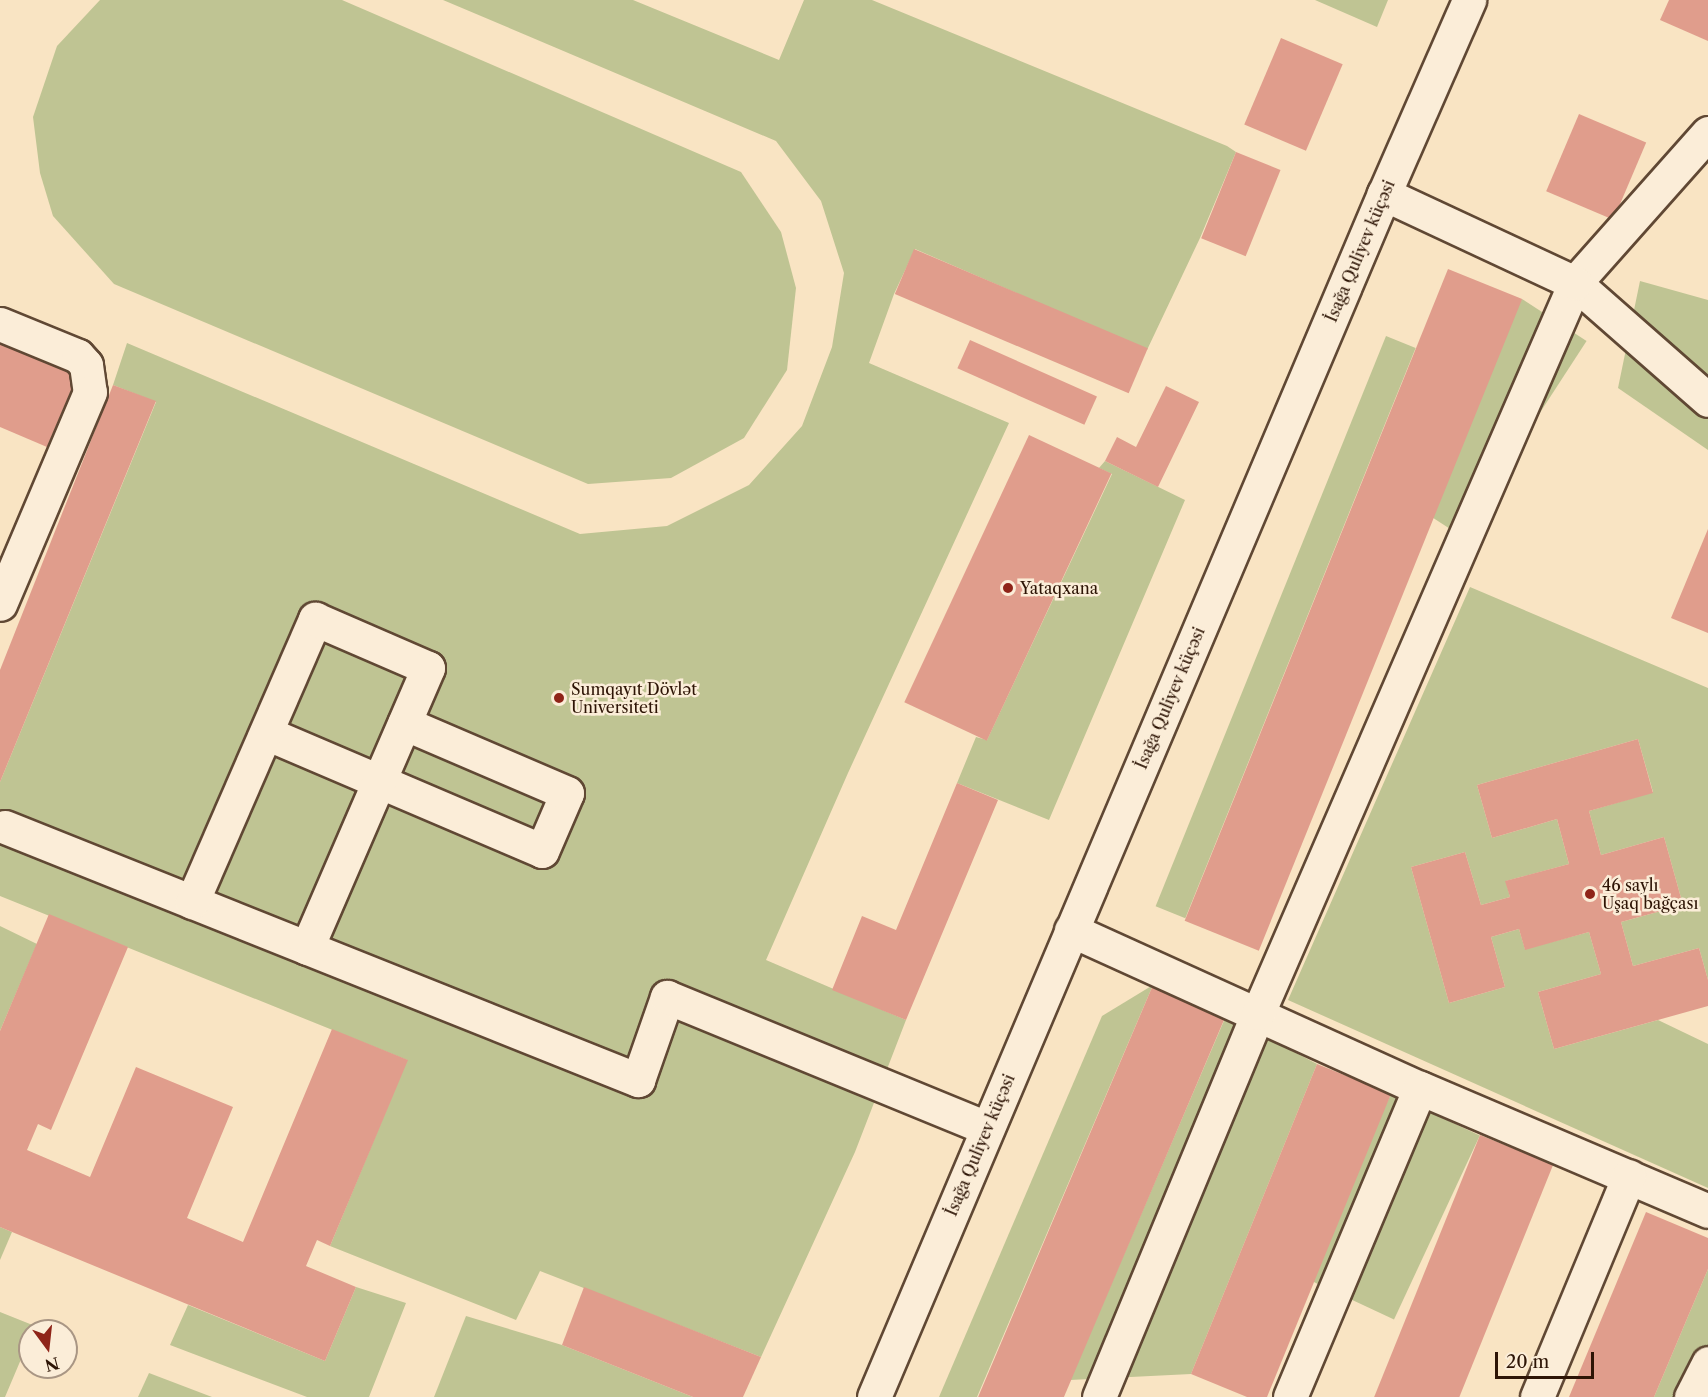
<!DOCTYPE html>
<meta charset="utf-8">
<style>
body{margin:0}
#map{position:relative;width:1708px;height:1397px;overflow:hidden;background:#f9e4c3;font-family:"Libre Caslon Text",serif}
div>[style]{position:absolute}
.green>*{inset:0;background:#bfc493;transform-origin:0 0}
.building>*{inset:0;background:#e09d8c;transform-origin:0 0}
.roads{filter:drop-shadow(2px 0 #604834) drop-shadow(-2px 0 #604834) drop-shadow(0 2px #604834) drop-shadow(0 -2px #604834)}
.minor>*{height:33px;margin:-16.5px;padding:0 16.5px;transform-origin:16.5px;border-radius:16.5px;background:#fbedd8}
.dots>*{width:16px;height:16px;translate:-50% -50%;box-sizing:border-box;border:3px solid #fbedd8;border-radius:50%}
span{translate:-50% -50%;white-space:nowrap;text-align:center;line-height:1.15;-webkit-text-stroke:5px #fbedd8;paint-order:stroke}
.street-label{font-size:16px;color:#2d1405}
.poi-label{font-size:16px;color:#2d1405}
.left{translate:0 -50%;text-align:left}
.north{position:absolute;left:18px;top:1319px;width:60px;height:60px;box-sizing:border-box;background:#fbedd8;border:2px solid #a99684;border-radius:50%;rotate:165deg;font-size:16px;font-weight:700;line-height:24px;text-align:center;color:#2d1405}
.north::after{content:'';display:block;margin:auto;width:21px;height:27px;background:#8f2418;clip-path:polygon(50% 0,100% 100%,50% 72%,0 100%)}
.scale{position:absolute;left:1495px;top:1352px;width:99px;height:27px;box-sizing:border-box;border:3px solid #2d1405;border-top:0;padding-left:8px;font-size:18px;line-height:21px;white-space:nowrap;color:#2d1405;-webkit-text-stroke:4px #fbedd8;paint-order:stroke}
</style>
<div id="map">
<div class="green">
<div style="clip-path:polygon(100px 0,342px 0,741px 172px,781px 232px,796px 288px,787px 370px,744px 438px,671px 478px,588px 484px,114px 284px,53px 216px,40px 173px,33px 117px,57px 46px)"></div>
<div style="clip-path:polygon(443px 0,633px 0,779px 60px,804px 0,872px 0,1227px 146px,1236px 152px,1200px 238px,1147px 350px,915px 249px,894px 294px,869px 363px,1009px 423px,848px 773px,766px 960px,906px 1020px,855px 1152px,761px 1357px,540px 1271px,516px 1320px,330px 1246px,407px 1060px,0 896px,0 782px,156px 402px,113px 385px,127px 343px,580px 534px,667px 526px,749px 485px,802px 426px,832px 347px,844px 273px,821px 201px,776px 141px)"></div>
<div style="clip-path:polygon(1315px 0,1388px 0,1377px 27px)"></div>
<div style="clip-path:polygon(1640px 281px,1708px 300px,1708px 450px,1618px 388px)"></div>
<div style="left:1522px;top:299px;width:77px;height:232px;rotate:33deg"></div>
<div style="left:1386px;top:336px;width:32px;height:615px;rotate:22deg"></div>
<div style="clip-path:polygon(1105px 461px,1185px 500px,1049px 820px,957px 783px,976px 737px,987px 740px,1112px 474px,1099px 468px)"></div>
<div style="clip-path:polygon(1470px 587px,1708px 688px,1708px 980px,1699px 948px,1633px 966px,1621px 922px,1683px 905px,1664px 837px,1601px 855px,1589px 811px,1653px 792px,1638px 739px,1477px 785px,1492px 838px,1557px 819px,1569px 864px,1506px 881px,1510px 897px,1481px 905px,1465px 852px,1411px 867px,1449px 1003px,1505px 987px,1491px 937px,1519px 929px,1525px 949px,1589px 932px,1601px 974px,1538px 992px,1554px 1049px,1658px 1020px,1708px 1044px,1708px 1188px,1288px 1000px)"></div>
<div style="clip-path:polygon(0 926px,37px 944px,0 1031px)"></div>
<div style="clip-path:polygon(1153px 985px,977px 1397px,939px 1397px,1102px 1016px)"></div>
<div style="clip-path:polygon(1226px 1016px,1317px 1064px,1191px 1374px,1070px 1380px)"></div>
<div style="left:1391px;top:1094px;width:98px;height:203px;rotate:25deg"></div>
<div style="clip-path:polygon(0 1227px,12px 1232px,0 1260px)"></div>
<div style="clip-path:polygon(1708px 1269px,1708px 1397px,1654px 1397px)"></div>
<div style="clip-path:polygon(356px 1287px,406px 1303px,369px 1397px,307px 1397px,170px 1345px,188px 1305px,325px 1361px)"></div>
<div style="clip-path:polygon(0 1312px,35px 1326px,30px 1331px,30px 1338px,5px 1397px,0 1397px)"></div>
<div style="clip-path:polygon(466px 1316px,562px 1345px,693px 1397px,434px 1397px)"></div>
<div style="clip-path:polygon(149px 1373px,212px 1397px,138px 1397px)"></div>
</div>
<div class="building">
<div style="clip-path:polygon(1669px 0,1708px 0,1708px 41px,1660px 20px)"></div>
<div style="left:1281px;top:38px;width:67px;height:94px;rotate:23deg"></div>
<div style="left:1579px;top:114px;width:73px;height:84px;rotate:23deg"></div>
<div style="left:1236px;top:152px;width:48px;height:93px;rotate:22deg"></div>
<div style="left:914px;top:249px;width:254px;height:49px;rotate:23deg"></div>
<div style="left:1448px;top:269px;width:80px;height:703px;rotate:22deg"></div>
<div style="clip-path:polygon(0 335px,80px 369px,47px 447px,0 427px)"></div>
<div style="left:970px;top:340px;width:139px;height:31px;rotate:24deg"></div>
<div style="clip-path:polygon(113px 385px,156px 401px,0 782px,0 670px)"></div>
<div style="clip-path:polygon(1166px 386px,1199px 402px,1158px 487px,1105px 461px,1117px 437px,1136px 447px)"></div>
<div style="left:1029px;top:435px;width:91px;height:295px;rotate:25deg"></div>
<div style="clip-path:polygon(1708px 529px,1708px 633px,1671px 618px)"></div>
<div style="clip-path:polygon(1638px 739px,1653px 793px,1589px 811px,1601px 855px,1664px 837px,1683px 905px,1621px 922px,1633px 966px,1699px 948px,1708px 980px,1708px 1006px,1554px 1049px,1538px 992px,1601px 974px,1589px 932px,1525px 950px,1519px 929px,1491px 937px,1505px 987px,1449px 1003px,1411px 867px,1465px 852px,1481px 905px,1510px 897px,1505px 881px,1569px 864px,1557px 819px,1492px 838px,1477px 785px)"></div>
<div style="clip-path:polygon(957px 783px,998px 800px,906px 1020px,832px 990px,862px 916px,896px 930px)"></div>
<div style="clip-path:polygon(49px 914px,128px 947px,51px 1130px,38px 1124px,27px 1150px,90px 1177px,136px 1067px,233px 1107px,187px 1218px,243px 1242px,332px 1029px,408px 1060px,330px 1246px,317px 1240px,306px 1266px,356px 1287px,325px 1361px,0 1227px,0 1031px)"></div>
<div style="left:1153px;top:985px;width:79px;height:448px;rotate:23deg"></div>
<div style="clip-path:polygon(1317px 1064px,1391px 1094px,1267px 1397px,1247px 1397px,1191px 1374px)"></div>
<div style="left:1480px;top:1135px;width:79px;height:283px;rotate:22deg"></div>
<div style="clip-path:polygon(1646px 1212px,1708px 1238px,1708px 1269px,1654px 1397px,1569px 1397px)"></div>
<div style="clip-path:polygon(584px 1287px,761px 1357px,743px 1397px,693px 1397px,562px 1345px)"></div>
</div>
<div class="roads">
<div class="minor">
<div style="left:1708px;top:133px;width:200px;rotate:131.6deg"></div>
<div style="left:1575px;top:283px;width:177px;rotate:41.3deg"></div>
<div style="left:0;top:324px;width:84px;rotate:22.3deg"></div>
<div style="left:78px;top:356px;width:12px;rotate:48deg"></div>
<div style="left:86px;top:365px;width:27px;rotate:82deg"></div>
<div style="left:90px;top:392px;width:230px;rotate:113deg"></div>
<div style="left:266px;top:733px;width:300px;rotate:23.1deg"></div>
<div style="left:542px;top:851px;width:63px;rotate:-66.7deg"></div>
<div style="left:567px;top:793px;width:177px;rotate:-156.8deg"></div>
<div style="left:5px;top:827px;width:682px;rotate:21.79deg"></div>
<div style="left:638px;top:1080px;width:88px;rotate:-70.7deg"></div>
<div style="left:667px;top:997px;width:346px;rotate:22.3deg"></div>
<div style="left:192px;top:902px;width:309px;rotate:-66.5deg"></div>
<div style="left:315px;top:619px;width:123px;rotate:23.4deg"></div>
<div style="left:428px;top:668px;width:305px;rotate:113.4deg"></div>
<div style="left:1071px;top:930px;width:383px;rotate:24.4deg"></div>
<div style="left:1420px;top:1088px;width:313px;rotate:23.1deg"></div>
<div style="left:874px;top:1397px;width:1307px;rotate:-67.03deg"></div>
<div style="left:1384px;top:194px;width:212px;rotate:-66.3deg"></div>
<div style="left:1099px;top:1397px;width:416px;rotate:-67.5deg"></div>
<div style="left:1258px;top:1013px;width:796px;rotate:-66.53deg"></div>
<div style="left:1575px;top:283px;width:211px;rotate:-155deg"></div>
<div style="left:1290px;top:1397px;width:335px;rotate:-67.2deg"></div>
<div style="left:1537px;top:1397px;width:239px;rotate:-67.4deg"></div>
<div style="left:1691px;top:1397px;width:38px;rotate:-63deg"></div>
</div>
</div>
<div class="dots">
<div style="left:1008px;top:588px;background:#8f2418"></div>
<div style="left:559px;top:698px;background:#8f2418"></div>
<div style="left:1590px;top:894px;background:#8f2418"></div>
</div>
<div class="street-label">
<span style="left:1360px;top:251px;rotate:-67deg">İsağa Quliyev küçəsi</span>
<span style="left:1170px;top:698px;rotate:-67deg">İsağa Quliyev küçəsi</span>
<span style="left:980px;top:1145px;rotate:-67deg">İsağa Quliyev küçəsi</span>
</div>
<div class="poi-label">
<span class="left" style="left:1020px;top:588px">Yataqxana</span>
<span class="left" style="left:571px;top:698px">Sumqayıt Dövlət<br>Universiteti</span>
<span class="left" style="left:1602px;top:894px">46 saylı<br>Uşaq bağçası</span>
</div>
<div class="north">N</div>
<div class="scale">20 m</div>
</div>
